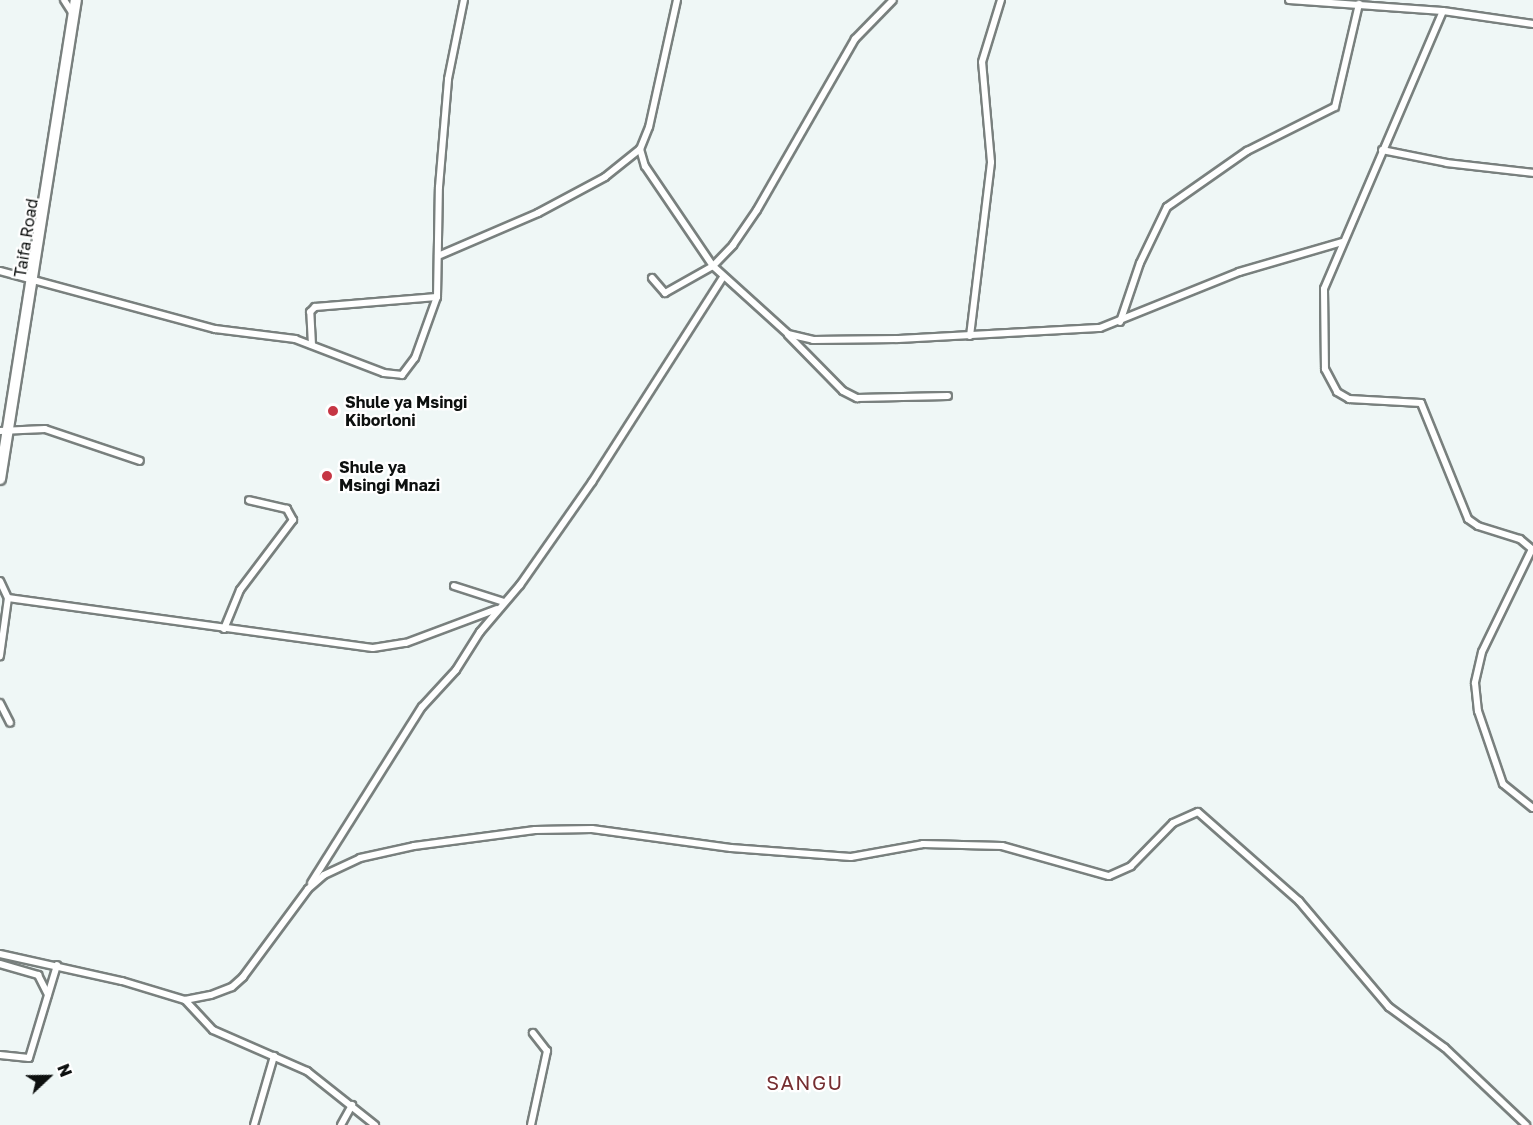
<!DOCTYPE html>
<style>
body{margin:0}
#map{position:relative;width:1533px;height:1125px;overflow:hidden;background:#eff7f6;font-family:"Golos Text",sans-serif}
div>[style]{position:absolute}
.roads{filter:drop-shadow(2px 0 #79807e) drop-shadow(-2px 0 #79807e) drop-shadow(0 2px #79807e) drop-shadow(0 -2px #79807e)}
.street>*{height:6px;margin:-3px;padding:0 3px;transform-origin:3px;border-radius:3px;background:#fff}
.highway>*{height:10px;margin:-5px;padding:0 5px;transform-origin:5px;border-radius:5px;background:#fff}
.dots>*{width:16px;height:16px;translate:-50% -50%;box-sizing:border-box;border:3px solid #fff;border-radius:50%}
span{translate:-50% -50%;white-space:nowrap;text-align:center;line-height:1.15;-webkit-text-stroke:4.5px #fff;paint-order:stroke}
.street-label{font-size:16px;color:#0d100f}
.poi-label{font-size:16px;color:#0d100f;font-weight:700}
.left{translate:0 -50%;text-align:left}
.quarter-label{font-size:20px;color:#752e31;letter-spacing:1.5px}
.north{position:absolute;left:18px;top:1047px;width:60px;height:60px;-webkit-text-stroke:4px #fff;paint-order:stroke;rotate:68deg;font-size:16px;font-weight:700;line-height:24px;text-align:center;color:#0d100f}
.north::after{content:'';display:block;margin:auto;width:21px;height:27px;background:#0d100f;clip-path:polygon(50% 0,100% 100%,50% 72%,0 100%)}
</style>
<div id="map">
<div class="roads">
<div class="street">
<div style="left:64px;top:0;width:17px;rotate:57deg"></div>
<div style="left:677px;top:0;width:130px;rotate:102.4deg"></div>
<div style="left:649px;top:127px;width:24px;rotate:112deg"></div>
<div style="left:640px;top:149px;width:18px;rotate:74deg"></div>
<div style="left:645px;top:166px;width:121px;rotate:55.8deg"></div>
<div style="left:713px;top:266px;width:101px;rotate:42.2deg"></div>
<div style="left:788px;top:334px;width:26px;rotate:13deg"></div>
<div style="left:813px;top:340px;width:84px;rotate:-0.7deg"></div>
<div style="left:897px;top:339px;width:203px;rotate:-3.1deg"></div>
<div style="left:1100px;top:328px;width:150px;rotate:-21.9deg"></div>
<div style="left:1239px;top:272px;width:107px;rotate:-16.2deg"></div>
<div style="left:1289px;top:0;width:154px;rotate:4.1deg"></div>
<div style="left:1443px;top:11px;width:91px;rotate:8.2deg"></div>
<div style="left:1443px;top:11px;width:302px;rotate:113.2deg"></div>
<div style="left:1324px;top:289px;width:80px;rotate:89.3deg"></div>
<div style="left:1325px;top:369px;width:26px;rotate:62deg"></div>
<div style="left:1337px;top:392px;width:14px;rotate:30deg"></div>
<div style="left:1349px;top:399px;width:72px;rotate:3.2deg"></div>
<div style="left:1421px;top:403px;width:125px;rotate:67.9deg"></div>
<div style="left:1468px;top:519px;width:12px;rotate:35deg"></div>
<div style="left:1478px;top:526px;width:44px;rotate:17.2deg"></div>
<div style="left:1520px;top:539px;width:17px;rotate:40deg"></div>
<div style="left:1382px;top:150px;width:66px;rotate:11.3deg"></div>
<div style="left:1447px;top:163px;width:87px;rotate:6.6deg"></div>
<div style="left:438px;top:256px;width:109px;rotate:-23.3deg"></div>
<div style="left:538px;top:213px;width:76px;rotate:-28.2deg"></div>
<div style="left:605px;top:177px;width:45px;rotate:-38.7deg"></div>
<div style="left:0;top:271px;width:223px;rotate:15.1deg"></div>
<div style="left:215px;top:329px;width:81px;rotate:7.1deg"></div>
<div style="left:295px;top:339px;width:95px;rotate:20.9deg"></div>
<div style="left:384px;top:373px;width:18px;rotate:6deg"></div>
<div style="left:402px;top:375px;width:21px;rotate:-53deg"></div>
<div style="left:415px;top:358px;width:65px;rotate:-70.2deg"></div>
<div style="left:437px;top:297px;width:110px;rotate:-89deg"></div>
<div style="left:439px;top:187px;width:108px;rotate:-85.2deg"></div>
<div style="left:448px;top:79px;width:81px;rotate:-78.6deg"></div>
<div style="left:652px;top:278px;width:20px;rotate:49deg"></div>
<div style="left:665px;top:293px;width:55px;rotate:-29.4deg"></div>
<div style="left:713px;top:266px;width:29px;rotate:-46deg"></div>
<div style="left:733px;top:245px;width:42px;rotate:-55.6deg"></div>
<div style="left:757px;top:210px;width:197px;rotate:-60.2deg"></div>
<div style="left:855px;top:39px;width:54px;rotate:-45.7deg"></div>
<div style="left:1120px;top:322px;width:62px;rotate:-71.3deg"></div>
<div style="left:1140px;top:263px;width:62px;rotate:-64.3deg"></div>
<div style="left:1167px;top:207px;width:98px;rotate:-35deg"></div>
<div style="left:1247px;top:151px;width:98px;rotate:-26.6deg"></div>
<div style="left:1335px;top:107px;width:106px;rotate:-76.9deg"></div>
<div style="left:788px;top:335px;width:78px;rotate:45.5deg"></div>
<div style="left:843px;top:391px;width:16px;rotate:27deg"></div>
<div style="left:857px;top:398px;width:91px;rotate:-1.3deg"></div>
<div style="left:970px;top:336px;width:175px;rotate:-83.1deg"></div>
<div style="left:991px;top:162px;width:100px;rotate:-95.1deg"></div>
<div style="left:982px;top:62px;width:65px;rotate:-73deg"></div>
<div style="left:312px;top:345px;width:33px;rotate:-93deg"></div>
<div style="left:310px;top:312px;width:7px;rotate:-45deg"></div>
<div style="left:315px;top:307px;width:122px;rotate:-4.7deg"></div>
<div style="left:0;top:431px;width:45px;rotate:-2.5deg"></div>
<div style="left:45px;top:429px;width:100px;rotate:18.6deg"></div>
<div style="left:1532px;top:549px;width:114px;rotate:115.9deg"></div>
<div style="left:1482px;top:652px;width:32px;rotate:103deg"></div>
<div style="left:1475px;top:683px;width:28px;rotate:84deg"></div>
<div style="left:1478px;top:711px;width:77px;rotate:71.1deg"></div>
<div style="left:1503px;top:784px;width:38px;rotate:39deg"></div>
<div style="left:0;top:581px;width:19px;rotate:65deg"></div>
<div style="left:8px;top:598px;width:59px;rotate:97.9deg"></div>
<div style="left:454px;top:586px;width:52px;rotate:17.7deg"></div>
<div style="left:8px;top:598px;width:368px;rotate:7.8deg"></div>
<div style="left:373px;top:648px;width:33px;rotate:-9deg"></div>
<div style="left:406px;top:643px;width:97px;rotate:-20.5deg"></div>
<div style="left:224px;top:629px;width:42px;rotate:-67.7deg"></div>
<div style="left:240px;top:590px;width:88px;rotate:-52.9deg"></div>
<div style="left:293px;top:520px;width:13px;rotate:-119deg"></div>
<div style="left:287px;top:509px;width:39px;rotate:-167deg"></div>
<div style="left:0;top:703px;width:22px;rotate:63deg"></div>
<div style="left:311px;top:883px;width:208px;rotate:-57.8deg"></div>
<div style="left:422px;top:707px;width:50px;rotate:-47.4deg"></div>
<div style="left:456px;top:670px;width:45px;rotate:-57.7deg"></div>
<div style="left:480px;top:632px;width:62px;rotate:-49.6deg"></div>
<div style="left:520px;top:585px;width:126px;rotate:-55deg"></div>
<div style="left:592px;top:482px;width:243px;rotate:-57.4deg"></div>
<div style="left:0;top:954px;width:125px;rotate:12.5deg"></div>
<div style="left:122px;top:981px;width:66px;rotate:16.8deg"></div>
<div style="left:185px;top:1000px;width:41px;rotate:47deg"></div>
<div style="left:213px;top:1030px;width:103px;rotate:23.6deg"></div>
<div style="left:307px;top:1071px;width:87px;rotate:38.5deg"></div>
<div style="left:0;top:964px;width:40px;rotate:16deg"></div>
<div style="left:38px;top:975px;width:22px;rotate:63deg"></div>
<div style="left:185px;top:1000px;width:26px;rotate:-11deg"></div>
<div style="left:211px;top:995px;width:22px;rotate:-21deg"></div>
<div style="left:232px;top:987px;width:15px;rotate:-42deg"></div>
<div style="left:243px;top:977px;width:109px;rotate:-53.5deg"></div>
<div style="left:308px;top:889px;width:21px;rotate:-41deg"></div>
<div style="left:324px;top:875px;width:40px;rotate:-25deg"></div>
<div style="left:360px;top:858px;width:55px;rotate:-12.5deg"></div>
<div style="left:414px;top:846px;width:122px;rotate:-7.5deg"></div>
<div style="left:535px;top:830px;width:57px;rotate:-1deg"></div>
<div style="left:592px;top:829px;width:140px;rotate:7.8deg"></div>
<div style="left:731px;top:848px;width:120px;rotate:4.3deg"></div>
<div style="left:851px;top:857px;width:73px;rotate:-10.2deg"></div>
<div style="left:923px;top:844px;width:79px;rotate:1.5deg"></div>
<div style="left:1002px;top:846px;width:111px;rotate:15.7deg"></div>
<div style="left:1109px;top:876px;width:24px;rotate:-24deg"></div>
<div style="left:1131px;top:866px;width:60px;rotate:-45.7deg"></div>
<div style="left:1173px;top:823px;width:27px;rotate:-24deg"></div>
<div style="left:1198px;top:812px;width:135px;rotate:41.4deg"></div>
<div style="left:1299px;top:901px;width:139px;rotate:49.7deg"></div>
<div style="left:1389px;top:1007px;width:69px;rotate:36.2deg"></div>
<div style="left:1445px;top:1048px;width:112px;rotate:43.5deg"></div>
<div style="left:0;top:1055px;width:29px;rotate:6deg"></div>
<div style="left:29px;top:1058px;width:97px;rotate:-73.2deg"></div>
<div style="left:254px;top:1125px;width:72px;rotate:-73.8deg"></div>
<div style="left:341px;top:1125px;width:23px;rotate:-61deg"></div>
<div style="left:531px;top:1125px;width:76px;rotate:-77.8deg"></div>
<div style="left:547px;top:1051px;width:23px;rotate:-128deg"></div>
</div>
<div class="highway">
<div style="left:0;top:479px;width:485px;rotate:-81deg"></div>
</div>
</div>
<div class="dots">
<div style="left:333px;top:411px;background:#c63644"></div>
<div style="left:327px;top:476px;background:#c63644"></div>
</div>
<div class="street-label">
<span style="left:26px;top:238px;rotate:-81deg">Taifa Road</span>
</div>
<div class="poi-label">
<span class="left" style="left:345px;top:411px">Shule ya Msingi<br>Kiborloni</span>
<span class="left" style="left:339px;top:476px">Shule ya<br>Msingi Mnazi</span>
</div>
<div class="quarter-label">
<span style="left:805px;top:1082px">SANGU</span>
</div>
<div class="north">N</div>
</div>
